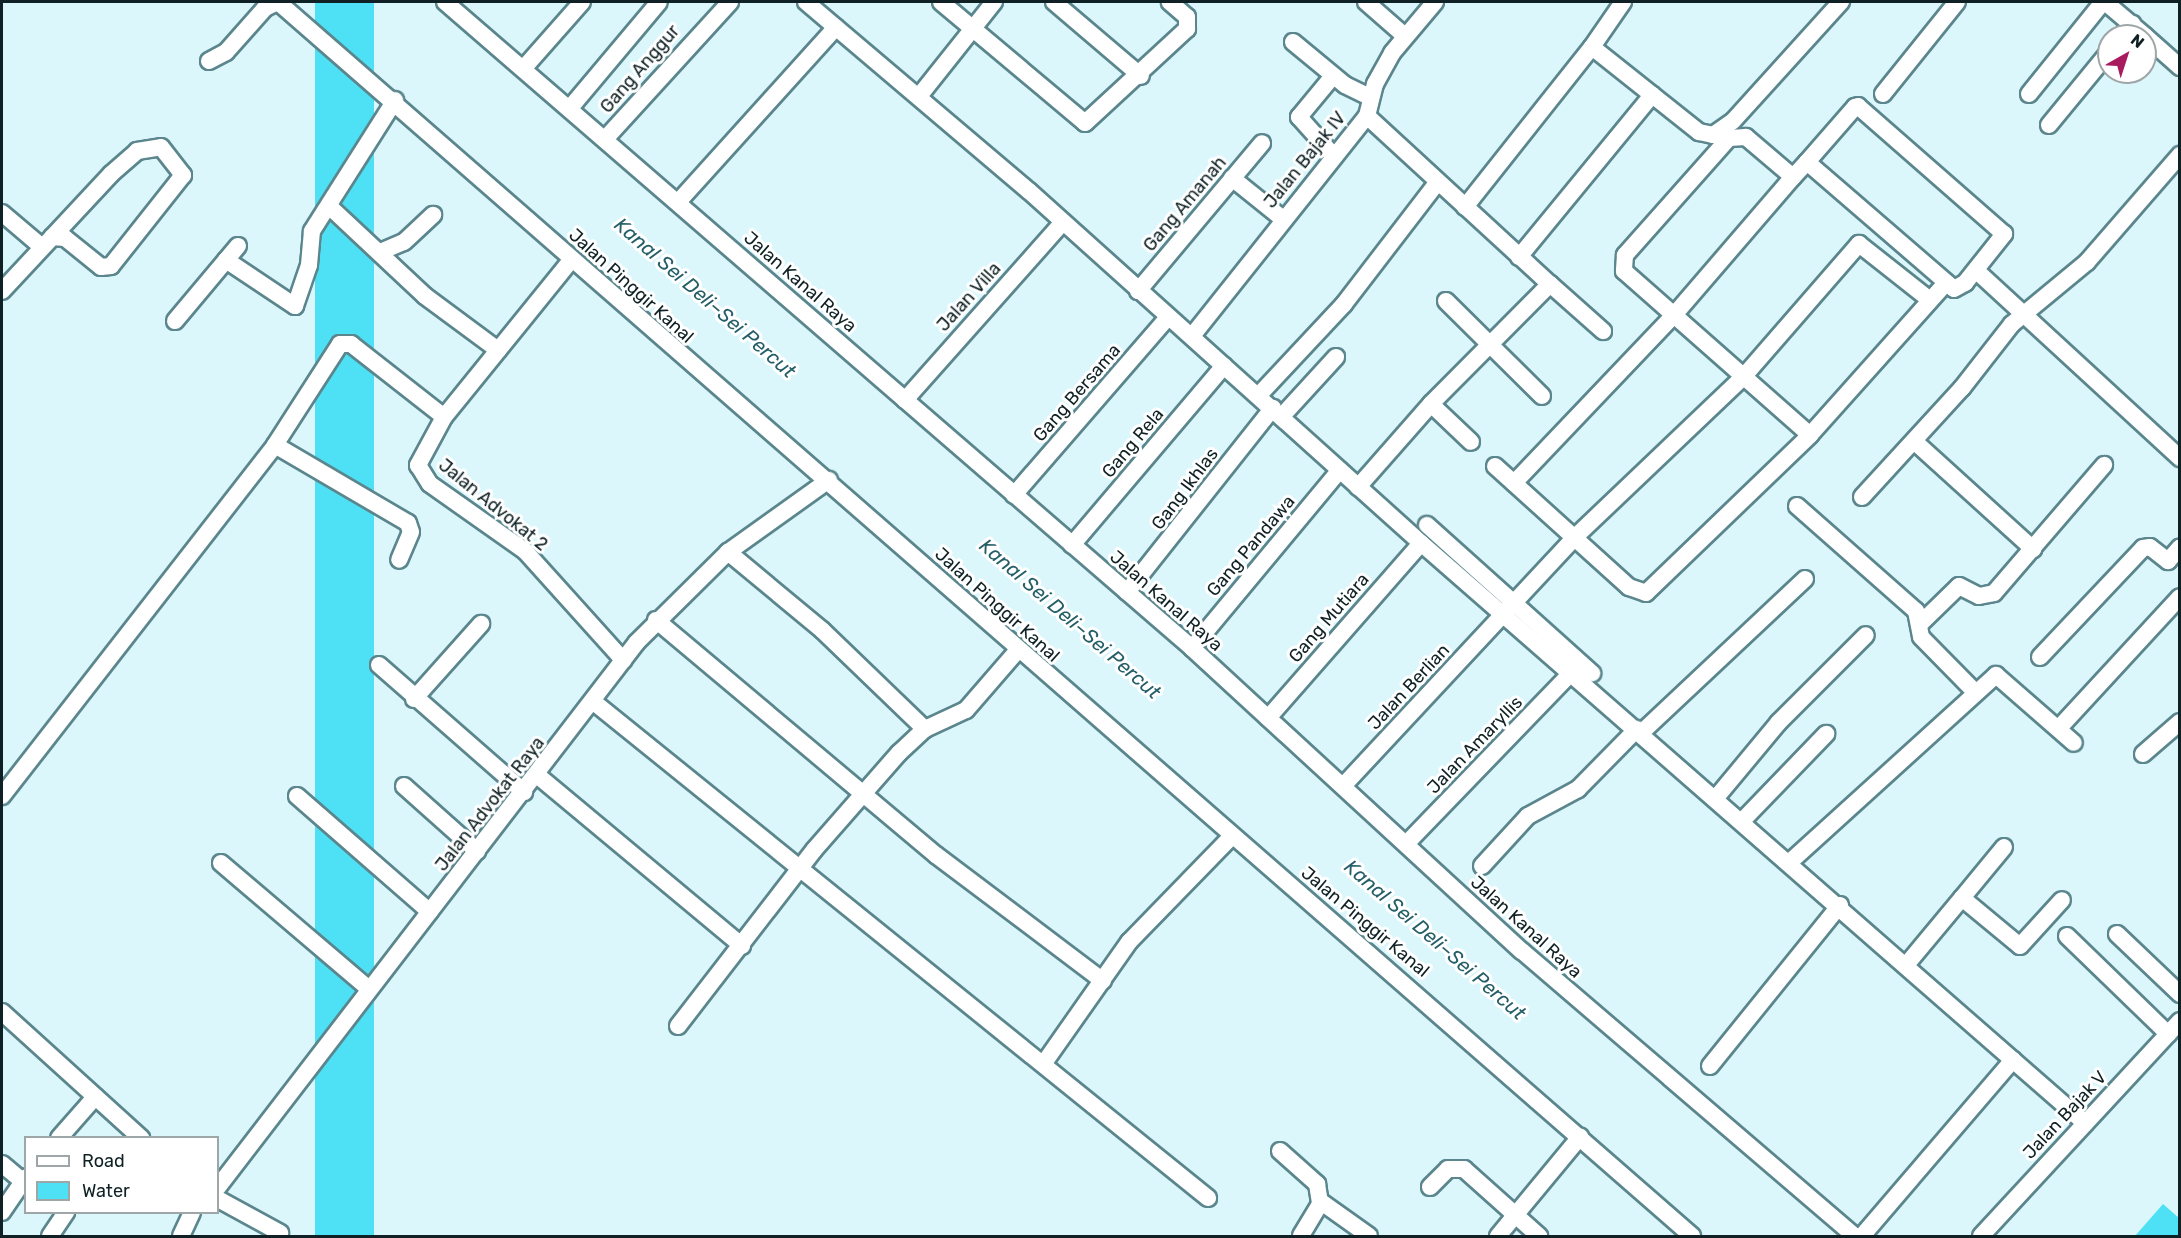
<!DOCTYPE html>
<meta charset="utf-8">
<style>
body{margin:0}
#map{position:relative;width:2181px;height:1238px;overflow:hidden;background:#dcf7fc;font-family:Rubik,sans-serif}
div>[style]{position:absolute}
.water>*{inset:0;background:#4ee0f5;transform-origin:0 0}
.roads{filter:drop-shadow(2px 0 #5b868d) drop-shadow(-2px 0 #5b868d) drop-shadow(0 2px #5b868d) drop-shadow(0 -2px #5b868d)}
.minor>*{height:16px;margin:-8px;padding:0 8px;transform-origin:8px;border-radius:8px;background:#fff}
span{translate:-50% -50%;white-space:nowrap;text-align:center;line-height:1.15;-webkit-text-stroke:6px #fff;paint-order:stroke}
.street-label{font-size:18px;color:#0f2124}
.water-label{font-size:20px;color:#245f68;font-style:italic}
.frame{position:absolute;inset:0;border:3px solid #0f2124;pointer-events:none}
.legend{position:absolute;left:24px;top:1136px;width:195px;height:78px;box-sizing:border-box;background:#fff;border:2px solid #9fa6a7;margin:0;padding:8px 10px;list-style:none;font-size:18px;color:#0f2124}
.legend li{display:flex;align-items:center;gap:12px;height:30px}
.legend b{width:30px;border:2px solid #9fa6a7}
.north{position:absolute;left:2097px;top:24px;width:60px;height:60px;box-sizing:border-box;background:#fff;border:2px solid #9fa6a7;border-radius:50%;rotate:39deg;font-size:16px;font-weight:700;line-height:24px;text-align:center;color:#0f2124}
.north::after{content:'';display:block;margin:auto;width:21px;height:27px;background:#a81b5d;clip-path:polygon(50% 0,100% 100%,50% 72%,0 100%)}
</style>
<div id="map">
<div class="water">
<div style="left:315px;top:2px;width:59px;height:1874px"></div>
<div style="clip-path:polygon(2163px 1204px,2179px 1218px,2179px 1236px,2135px 1236px)"></div>
</div>
<div class="roads">
<div class="minor">
<div style="left:278px;top:2px;width:1877px;rotate:41.11deg"></div>
<div style="left:445px;top:2px;width:988px;rotate:40.85deg"></div>
<div style="left:1192px;top:648px;width:448px;rotate:42.6deg"></div>
<div style="left:1522px;top:951px;width:438px;rotate:40.6deg"></div>
<div style="left:806px;top:2px;width:292px;rotate:40.3deg"></div>
<div style="left:1029px;top:191px;width:527px;rotate:41.92deg"></div>
<div style="left:1421px;top:543px;width:882px;rotate:41.14deg"></div>
<div style="left:941px;top:2px;width:188px;rotate:40deg"></div>
<div style="left:1085px;top:123px;width:139px;rotate:-42.7deg"></div>
<div style="left:1187px;top:29px;width:12px;rotate:-90deg"></div>
<div style="left:1187px;top:17px;width:23px;rotate:-139deg"></div>
<div style="left:1054px;top:2px;width:114px;rotate:40.4deg"></div>
<div style="left:1366px;top:2px;width:52px;rotate:41.1deg"></div>
<div style="left:1623px;top:2px;width:55px;rotate:124.6deg"></div>
<div style="left:1592px;top:47px;width:137px;rotate:38.5deg"></div>
<div style="left:1699px;top:132px;width:14px;rotate:12deg"></div>
<div style="left:1713px;top:135px;width:24px;rotate:-35deg"></div>
<div style="left:1733px;top:121px;width:161px;rotate:-47.8deg"></div>
<div style="left:2105px;top:2px;width:52px;rotate:40.4deg"></div>
<div style="left:2122px;top:36px;width:16px;rotate:-50deg"></div>
<div style="left:2145px;top:36px;width:47px;rotate:41.5deg"></div>
<div style="left:1293px;top:42px;width:67px;rotate:39.6deg"></div>
<div style="left:1345px;top:85px;width:28px;rotate:26deg"></div>
<div style="left:209px;top:61px;width:19px;rotate:-28deg"></div>
<div style="left:226px;top:52px;width:59px;rotate:-48.4deg"></div>
<div style="left:265px;top:8px;width:14px;rotate:-25deg"></div>
<div style="left:523px;top:69px;width:89px;rotate:-48.6deg"></div>
<div style="left:1883px;top:94px;width:118px;rotate:-51.2deg"></div>
<div style="left:2029px;top:94px;width:118px;rotate:-51.2deg"></div>
<div style="left:920px;top:95px;width:119px;rotate:-51.5deg"></div>
<div style="left:570px;top:108px;width:138px;rotate:-50deg"></div>
<div style="left:1367px;top:116px;width:248px;rotate:42.6deg"></div>
<div style="left:1550px;top:284px;width:169px;rotate:134.8deg"></div>
<div style="left:1431px;top:404px;width:55px;rotate:43.5deg"></div>
<div style="left:2049px;top:125px;width:94px;rotate:-50.6deg"></div>
<div style="left:606px;top:138px;width:184px;rotate:-47.6deg"></div>
<div style="left:1333px;top:155px;width:51px;rotate:-131.8deg"></div>
<div style="left:1299px;top:117px;width:53px;rotate:-50.3deg"></div>
<div style="left:1807px;top:162px;width:194px;rotate:40.8deg"></div>
<div style="left:1954px;top:289px;width:13px;rotate:-29deg"></div>
<div style="left:1965px;top:283px;width:63px;rotate:-51.5deg"></div>
<div style="left:2004px;top:234px;width:194px;rotate:-138.8deg"></div>
<div style="left:1858px;top:106px;width:3px;rotate:162deg"></div>
<div style="left:1855px;top:107px;width:73px;rotate:131.1deg"></div>
<div style="left:1807px;top:162px;width:21px;rotate:133deg"></div>
<div style="left:1793px;top:177px;width:62px;rotate:-139.6deg"></div>
<div style="left:1746px;top:137px;width:17px;rotate:177deg"></div>
<div style="left:1729px;top:138px;width:157px;rotate:131.6deg"></div>
<div style="left:1625px;top:255px;width:16px;rotate:94deg"></div>
<div style="left:1624px;top:271px;width:248px;rotate:41.4deg"></div>
<div style="left:1810px;top:435px;width:204px;rotate:-48.2deg"></div>
<div style="left:1232px;top:178px;width:65px;rotate:38.8deg"></div>
<div style="left:679px;top:201px;width:234px;rotate:-47.9deg"></div>
<div style="left:330px;top:207px;width:130px;rotate:43.1deg"></div>
<div style="left:425px;top:296px;width:91px;rotate:36.5deg"></div>
<div style="left:1465px;top:207px;width:204px;rotate:-51.6deg"></div>
<div style="left:2px;top:213px;width:52px;rotate:40.4deg"></div>
<div style="left:380px;top:252px;width:26px;rotate:-23deg"></div>
<div style="left:404px;top:242px;width:40px;rotate:-43deg"></div>
<div style="left:1519px;top:257px;width:210px;rotate:-50.6deg"></div>
<div style="left:572px;top:259px;width:203px;rotate:129deg"></div>
<div style="left:444px;top:417px;width:55px;rotate:118.4deg"></div>
<div style="left:418px;top:465px;width:22px;rotate:58deg"></div>
<div style="left:430px;top:484px;width:116px;rotate:35.2deg"></div>
<div style="left:525px;top:551px;width:147px;rotate:48deg"></div>
<div style="left:226px;top:260px;width:83px;rotate:33.7deg"></div>
<div style="left:295px;top:306px;width:43px;rotate:-71.1deg"></div>
<div style="left:309px;top:265px;width:34px;rotate:-85deg"></div>
<div style="left:312px;top:231px;width:155px;rotate:-57.6deg"></div>
<div style="left:1980px;top:274px;width:272px;rotate:42.6deg"></div>
<div style="left:1550px;top:284px;width:71px;rotate:41.6deg"></div>
<div style="left:2px;top:291px;width:160px;rotate:-47deg"></div>
<div style="left:111px;top:174px;width:35px;rotate:-41deg"></div>
<div style="left:137px;top:151px;width:24px;rotate:-9deg"></div>
<div style="left:161px;top:147px;width:36px;rotate:52deg"></div>
<div style="left:183px;top:175px;width:116px;rotate:128.4deg"></div>
<div style="left:111px;top:266px;width:10px;rotate:174deg"></div>
<div style="left:101px;top:267px;width:46px;rotate:-141.1deg"></div>
<div style="left:65px;top:238px;width:13px;rotate:-176deg"></div>
<div style="left:1138px;top:291px;width:193px;rotate:-50deg"></div>
<div style="left:1446px;top:301px;width:135px;rotate:44.7deg"></div>
<div style="left:175px;top:321px;width:98px;rotate:-50deg"></div>
<div style="left:1192px;top:336px;width:281px;rotate:-51.5deg"></div>
<div style="left:1367px;top:116px;width:33px;rotate:-76deg"></div>
<div style="left:1375px;top:84px;width:35px;rotate:-61deg"></div>
<div style="left:1392px;top:53px;width:67px;rotate:-49.9deg"></div>
<div style="left:1258px;top:396px;width:126px;rotate:-46.9deg"></div>
<div style="left:1344px;top:304px;width:153px;rotate:-52.5deg"></div>
<div style="left:905px;top:400px;width:238px;rotate:-48.4deg"></div>
<div style="left:1282px;top:416px;width:80px;rotate:-47.5deg"></div>
<div style="left:1914px;top:441px;width:161px;rotate:42.2deg"></div>
<div style="left:275px;top:445px;width:154px;rotate:30.4deg"></div>
<div style="left:408px;top:523px;width:9px;rotate:72deg"></div>
<div style="left:411px;top:532px;width:30px;rotate:113deg"></div>
<div style="left:1495px;top:466px;width:181px;rotate:42.1deg"></div>
<div style="left:1629px;top:587px;width:18px;rotate:19deg"></div>
<div style="left:1646px;top:593px;width:228px;rotate:-43.9deg"></div>
<div style="left:1514px;top:483px;width:233px;rotate:-46.4deg"></div>
<div style="left:1675px;top:314px;width:181px;rotate:-49.3deg"></div>
<div style="left:1358px;top:487px;width:111px;rotate:-48.7deg"></div>
<div style="left:1014px;top:495px;width:235px;rotate:-49.1deg"></div>
<div style="left:1862px;top:497px;width:148px;rotate:-47.5deg"></div>
<div style="left:1962px;top:388px;width:81px;rotate:-52deg"></div>
<div style="left:2012px;top:324px;width:97px;rotate:-39.6deg"></div>
<div style="left:2087px;top:262px;width:142px;rotate:-49deg"></div>
<div style="left:1797px;top:506px;width:159px;rotate:41.4deg"></div>
<div style="left:1916px;top:611px;width:26px;rotate:79deg"></div>
<div style="left:1921px;top:637px;width:77px;rotate:45.5deg"></div>
<div style="left:1427px;top:525px;width:222px;rotate:41.9deg"></div>
<div style="left:1072px;top:545px;width:235px;rotate:-49.7deg"></div>
<div style="left:728px;top:552px;width:122px;rotate:39.7deg"></div>
<div style="left:822px;top:630px;width:143px;rotate:43.9deg"></div>
<div style="left:1127px;top:592px;width:235px;rotate:-51.6deg"></div>
<div style="left:656px;top:620px;width:366px;rotate:40deg"></div>
<div style="left:936px;top:855px;width:209px;rotate:37deg"></div>
<div style="left:1921px;top:623px;width:53px;rotate:-44.2deg"></div>
<div style="left:1959px;top:586px;width:22px;rotate:27deg"></div>
<div style="left:1979px;top:596px;width:15px;rotate:-11deg"></div>
<div style="left:1994px;top:593px;width:169px;rotate:-49.3deg"></div>
<div style="left:1192px;top:648px;width:231px;rotate:-50.3deg"></div>
<div style="left:2040px;top:657px;width:150px;rotate:-46.6deg"></div>
<div style="left:2143px;top:548px;width:7px;rotate:-8deg"></div>
<div style="left:2150px;top:547px;width:23px;rotate:38deg"></div>
<div style="left:2168px;top:561px;width:18px;rotate:-49deg"></div>
<div style="left:379px;top:665px;width:193px;rotate:41.2deg"></div>
<div style="left:414px;top:699px;width:101px;rotate:-48.2deg"></div>
<div style="left:595px;top:703px;width:788px;rotate:38.92deg"></div>
<div style="left:1268px;top:718px;width:232px;rotate:-48.8deg"></div>
<div style="left:2059px;top:728px;width:178px;rotate:-47.3deg"></div>
<div style="left:1641px;top:733px;width:225px;rotate:-43.2deg"></div>
<div style="left:2143px;top:754px;width:49px;rotate:-40.9deg"></div>
<div style="left:537px;top:775px;width:267px;rotate:39.8deg"></div>
<div style="left:404px;top:786px;width:98px;rotate:41.7deg"></div>
<div style="left:1343px;top:786px;width:338px;rotate:-47deg"></div>
<div style="left:1573px;top:539px;width:238px;rotate:-43.6deg"></div>
<div style="left:1745px;top:375px;width:174px;rotate:-49deg"></div>
<div style="left:1859px;top:244px;width:90px;rotate:38.3deg"></div>
<div style="left:2px;top:796px;width:445px;rotate:-52.1deg"></div>
<div style="left:275px;top:445px;width:120px;rotate:-57.2deg"></div>
<div style="left:340px;top:344px;width:11px"></div>
<div style="left:351px;top:344px;width:118px;rotate:38.1deg"></div>
<div style="left:297px;top:796px;width:176px;rotate:41.1deg"></div>
<div style="left:1715px;top:799px;width:99px;rotate:-50.3deg"></div>
<div style="left:1778px;top:723px;width:124px;rotate:-45deg"></div>
<div style="left:1743px;top:820px;width:120px;rotate:-46deg"></div>
<div style="left:1406px;top:844px;width:238px;rotate:-46deg"></div>
<div style="left:1791px;top:861px;width:277px;rotate:-42.2deg"></div>
<div style="left:1996px;top:675px;width:103px;rotate:41.1deg"></div>
<div style="left:221px;top:863px;width:194px;rotate:40.4deg"></div>
<div style="left:1482px;top:866px;width:68px;rotate:-47.4deg"></div>
<div style="left:1528px;top:816px;width:57px;rotate:-28.4deg"></div>
<div style="left:1578px;top:789px;width:84px;rotate:-45.5deg"></div>
<div style="left:1962px;top:898px;width:66px;rotate:-50.5deg"></div>
<div style="left:2117px;top:934px;width:87px;rotate:43.6deg"></div>
<div style="left:2067px;top:936px;width:141px;rotate:44.1deg"></div>
<div style="left:1907px;top:964px;width:86px;rotate:-50.2deg"></div>
<div style="left:1962px;top:898px;width:75px;rotate:39.6deg"></div>
<div style="left:2020px;top:946px;width:62px;rotate:-47.6deg"></div>
<div style="left:2px;top:1012px;width:188px;rotate:42.2deg"></div>
<div style="left:678px;top:1026px;width:222px;rotate:-52.3deg"></div>
<div style="left:814px;top:850px;width:129px;rotate:-48.8deg"></div>
<div style="left:899px;top:753px;width:35px;rotate:-43deg"></div>
<div style="left:925px;top:729px;width:45px;rotate:-24.9deg"></div>
<div style="left:966px;top:710px;width:79px;rotate:-49.1deg"></div>
<div style="left:1044px;top:1063px;width:148px;rotate:-54.9deg"></div>
<div style="left:1129px;top:942px;width:148px;rotate:-45.8deg"></div>
<div style="left:1710px;top:1066px;width:207px;rotate:-51.1deg"></div>
<div style="left:59px;top:1138px;width:55px;rotate:-48.7deg"></div>
<div style="left:1280px;top:1151px;width:50px;rotate:41.7deg"></div>
<div style="left:1317px;top:1184px;width:20px;rotate:81deg"></div>
<div style="left:1320px;top:1204px;width:37px;rotate:121deg"></div>
<div style="left:2px;top:1164px;width:26px;rotate:40deg"></div>
<div style="left:218px;top:1187px;width:687px;rotate:-52.45deg"></div>
<div style="left:637px;top:642px;width:128px;rotate:-44.7deg"></div>
<div style="left:728px;top:552px;width:124px;rotate:-35.5deg"></div>
<div style="left:1430px;top:1187px;width:25px;rotate:-45deg"></div>
<div style="left:1448px;top:1169px;width:16px"></div>
<div style="left:1464px;top:1169px;width:101px;rotate:41.8deg"></div>
<div style="left:218px;top:1199px;width:71px;rotate:28.7deg"></div>
<div style="left:1320px;top:1201px;width:60px;rotate:35.5deg"></div>
<div style="left:2px;top:1212px;width:42px;rotate:-55.6deg"></div>
<div style="left:50px;top:1236px;width:29px;rotate:-56deg"></div>
<div style="left:181px;top:1236px;width:26px;rotate:-65deg"></div>
<div style="left:1498px;top:1236px;width:129px;rotate:-50.4deg"></div>
<div style="left:1862px;top:1236px;width:232px;rotate:-49.4deg"></div>
<div style="left:1981px;top:1236px;width:293px;rotate:-47.2deg"></div>
</div>
</div>
<div class="street-label">
<span style="left:640px;top:69px;rotate:-49deg">Gang Anggur</span>
<span style="left:1305px;top:160px;rotate:-51deg">Jalan Bajak IV</span>
<span style="left:1185px;top:204px;rotate:-50deg">Gang Amanah</span>
<span style="left:800px;top:282px;rotate:41deg">Jalan Kanal Raya</span>
<span style="left:631px;top:286px;rotate:42deg">Jalan Pinggir Kanal</span>
<span style="left:969px;top:297px;rotate:-48deg">Jalan Villa</span>
<span style="left:1077px;top:393px;rotate:-49deg">Gang Bersama</span>
<span style="left:1133px;top:443px;rotate:-50deg">Gang Rela</span>
<span style="left:1185px;top:489px;rotate:-53deg">Gang Ikhlas</span>
<span style="left:493px;top:505px;rotate:39deg">Jalan Advokat 2</span>
<span style="left:1251px;top:546px;rotate:-50deg">Gang Pandawa</span>
<span style="left:1166px;top:601px;rotate:41deg">Jalan Kanal Raya</span>
<span style="left:997px;top:605px;rotate:42deg">Jalan Pinggir Kanal</span>
<span style="left:1329px;top:618px;rotate:-49deg">Gang Mutiara</span>
<span style="left:1409px;top:687px;rotate:-47deg">Jalan Berlian</span>
<span style="left:1475px;top:745px;rotate:-46deg">Jalan Amaryllis</span>
<span style="left:490px;top:804px;rotate:-52deg">Jalan Advokat Raya</span>
<span style="left:1365px;top:922px;rotate:40deg">Jalan Pinggir Kanal</span>
<span style="left:1526px;top:927px;rotate:42deg">Jalan Kanal Raya</span>
<span style="left:2065px;top:1115px;rotate:-47deg">Jalan Bajak V</span>
</div>
<div class="water-label">
<span style="left:705px;top:298px;rotate:41deg">Kanal Sei Deli–Sei Percut</span>
<span style="left:1070px;top:619px;rotate:41deg">Kanal Sei Deli–Sei Percut</span>
<span style="left:1435px;top:940px;rotate:41deg">Kanal Sei Deli–Sei Percut</span>
</div>
<div class="frame"></div>
<ul class="legend">
<li><b style="height:8px;background:#fff"></b>Road</li>
<li><b style="height:16px;background:#4ee0f5"></b>Water</li>
</ul>
<div class="north">N</div>
</div>
